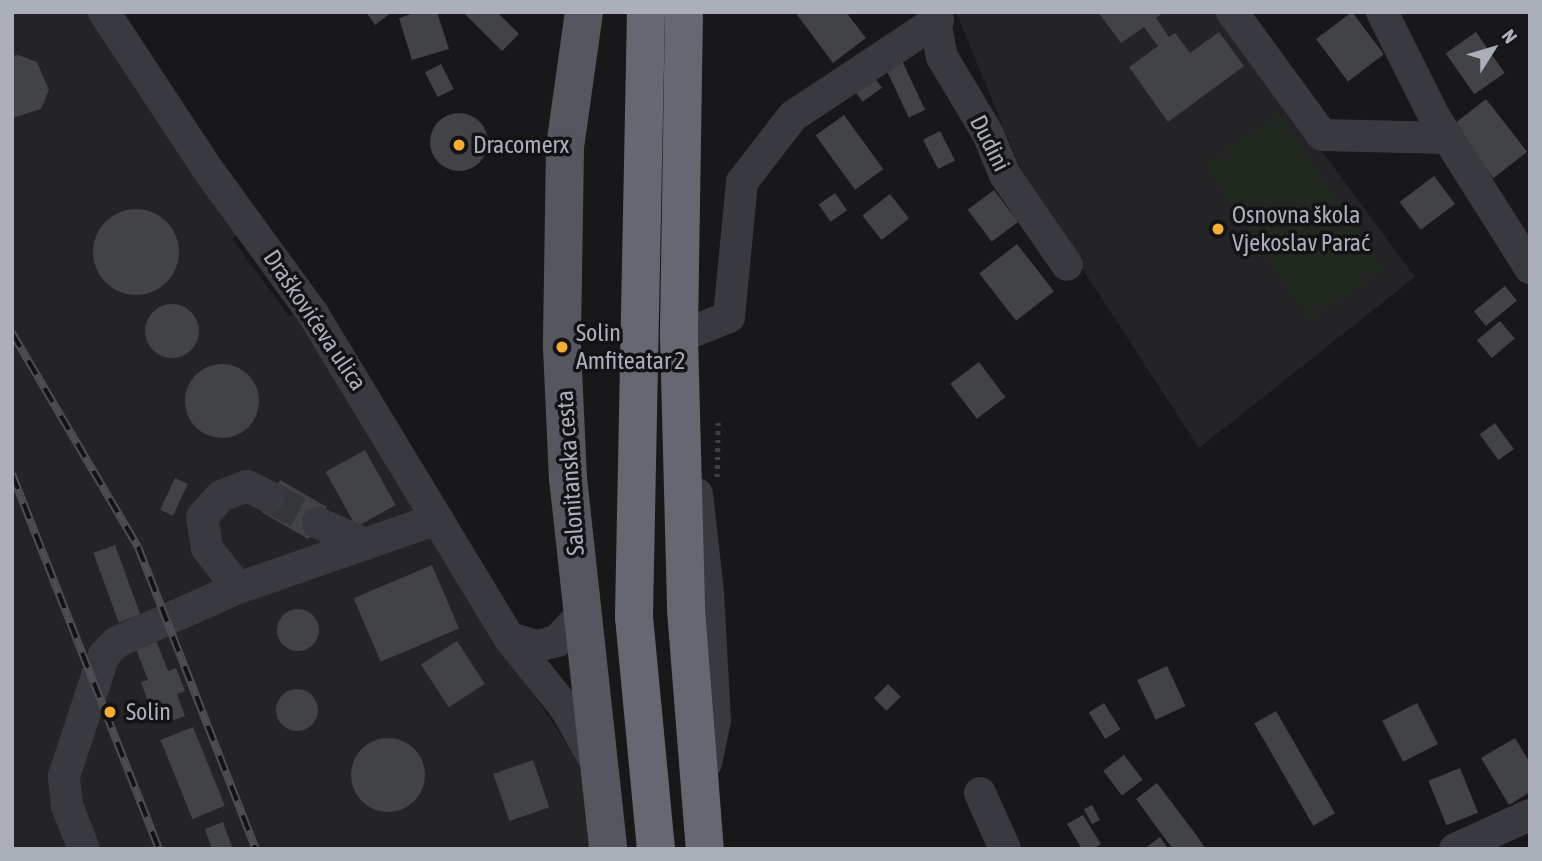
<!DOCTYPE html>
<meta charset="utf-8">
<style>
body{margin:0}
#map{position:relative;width:1542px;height:861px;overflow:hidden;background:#18181a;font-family:"Asap Condensed",sans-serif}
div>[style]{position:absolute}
.built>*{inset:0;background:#242427}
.green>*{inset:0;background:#202820;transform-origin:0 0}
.building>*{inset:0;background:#424347;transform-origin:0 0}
.round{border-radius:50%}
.minor-tunnel>*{height:32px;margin-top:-16px;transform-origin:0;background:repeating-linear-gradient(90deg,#35363a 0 32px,transparent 0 48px)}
.path>*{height:4.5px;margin-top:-2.25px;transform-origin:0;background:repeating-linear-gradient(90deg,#3f4146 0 3.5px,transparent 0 8.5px)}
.minor>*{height:32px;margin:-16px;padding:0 16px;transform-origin:16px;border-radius:16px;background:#393a3f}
.major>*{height:38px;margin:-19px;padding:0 19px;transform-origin:19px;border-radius:19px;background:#55575e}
.highway>*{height:38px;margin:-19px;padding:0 19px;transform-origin:19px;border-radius:19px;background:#656870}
.rail>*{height:8px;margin-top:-4px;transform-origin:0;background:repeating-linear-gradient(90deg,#131315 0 16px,#4c4e54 0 32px);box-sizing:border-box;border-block:2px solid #4c4e54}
.dots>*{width:19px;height:19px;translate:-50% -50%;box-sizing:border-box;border:4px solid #131315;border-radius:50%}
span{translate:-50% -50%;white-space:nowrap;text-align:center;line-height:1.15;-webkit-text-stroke:7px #131315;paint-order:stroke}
.street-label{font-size:24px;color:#aaafba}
.poi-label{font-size:24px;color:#aaafba}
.left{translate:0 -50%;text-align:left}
.frame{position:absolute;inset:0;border:14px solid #aaafba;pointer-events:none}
.north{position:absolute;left:1458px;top:14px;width:70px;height:70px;-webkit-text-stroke:5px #131315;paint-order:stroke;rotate:53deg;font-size:19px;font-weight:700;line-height:28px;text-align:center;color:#aaafba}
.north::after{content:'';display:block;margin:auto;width:24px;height:32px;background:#aaafba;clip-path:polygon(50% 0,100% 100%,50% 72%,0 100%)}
</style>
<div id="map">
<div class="built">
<div style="clip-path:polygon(12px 12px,92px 12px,242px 230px,232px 239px,289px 316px,300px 312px,506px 654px,578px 760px,590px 797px,597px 849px,12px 849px)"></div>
<div style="clip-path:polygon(956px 12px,1219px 12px,1415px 277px,1199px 448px,1026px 182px)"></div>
</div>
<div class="green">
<div style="left:1279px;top:113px;width:189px;height:91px;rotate:56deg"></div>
</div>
<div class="building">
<div style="clip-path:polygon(366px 12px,392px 12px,375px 25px)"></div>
<div style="clip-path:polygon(417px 12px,437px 12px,449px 49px,412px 60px,399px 18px)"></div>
<div style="clip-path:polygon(463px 12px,497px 12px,519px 34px,502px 51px)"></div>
<div style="clip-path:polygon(795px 12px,846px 12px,866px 38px,833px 63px)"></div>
<div style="clip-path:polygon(1098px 12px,1164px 12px,1156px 18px,1169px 37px,1175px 33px,1190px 53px,1219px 32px,1244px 66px,1168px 122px,1129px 67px,1158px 46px,1144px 27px,1121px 43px)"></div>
<div style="left:1352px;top:12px;width:53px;height:45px;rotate:53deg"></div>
<div style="left:1476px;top:32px;width:50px;height:37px;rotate:55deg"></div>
<div style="left:898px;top:52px;width:64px;height:18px;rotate:65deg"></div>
<div style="clip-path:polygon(18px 55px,37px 62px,49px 90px,41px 109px,12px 118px,12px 56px)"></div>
<div style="left:441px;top:64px;width:28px;height:18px;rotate:63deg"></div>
<div style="left:872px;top:74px;width:17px;height:24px;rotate:54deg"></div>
<div style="left:1486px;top:99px;width:67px;height:43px;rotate:52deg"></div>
<div class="round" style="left:430px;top:113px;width:58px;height:58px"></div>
<div style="left:844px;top:115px;width:67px;height:35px;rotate:54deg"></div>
<div style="left:940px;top:131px;width:33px;height:19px;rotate:63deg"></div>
<div style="left:1434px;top:176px;width:35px;height:43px;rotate:53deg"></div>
<div style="left:994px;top:190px;width:40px;height:33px;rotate:53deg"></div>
<div style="left:835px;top:193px;width:21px;height:20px;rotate:55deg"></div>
<div style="left:890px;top:194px;width:31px;height:35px;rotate:52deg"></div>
<div class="round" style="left:93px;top:209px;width:86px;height:86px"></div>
<div style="left:1017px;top:244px;width:60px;height:48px;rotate:52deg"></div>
<div style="left:1505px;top:286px;width:19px;height:40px;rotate:51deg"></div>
<div class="round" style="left:145px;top:304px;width:54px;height:54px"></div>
<div style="left:1500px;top:321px;width:23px;height:30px;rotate:50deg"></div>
<div style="left:979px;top:362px;width:44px;height:36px;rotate:53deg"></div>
<div class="round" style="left:185px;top:364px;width:74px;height:74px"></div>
<div style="left:1495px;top:423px;width:32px;height:19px;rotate:54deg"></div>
<div style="left:365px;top:450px;width:63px;height:45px;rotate:61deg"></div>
<div style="left:175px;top:478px;width:14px;height:35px;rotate:25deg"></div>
<div style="left:280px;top:480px;width:54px;height:37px;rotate:30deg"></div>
<div style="left:115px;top:545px;width:74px;height:23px;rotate:70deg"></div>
<div style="left:432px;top:565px;width:69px;height:85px;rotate:67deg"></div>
<div class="round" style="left:277px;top:609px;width:42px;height:42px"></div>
<div style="clip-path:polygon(155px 638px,168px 671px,176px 668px,185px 691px,177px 694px,185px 716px,165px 723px,157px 702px,149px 705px,141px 682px,148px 680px,135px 646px)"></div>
<div style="left:457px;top:641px;width:51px;height:43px;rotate:57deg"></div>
<div style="left:1167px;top:666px;width:44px;height:33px;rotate:65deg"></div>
<div style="left:888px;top:684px;width:18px;height:20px;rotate:45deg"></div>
<div class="round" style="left:276px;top:689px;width:42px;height:42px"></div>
<div style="left:1104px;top:703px;width:31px;height:18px;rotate:58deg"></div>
<div style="left:1417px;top:703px;width:46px;height:39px;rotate:63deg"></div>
<div style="left:1276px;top:711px;width:118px;height:25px;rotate:60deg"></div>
<div style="left:193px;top:727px;width:85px;height:35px;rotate:68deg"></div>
<div style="clip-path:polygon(1515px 738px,1530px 763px,1530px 792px,1509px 805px,1481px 758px)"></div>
<div class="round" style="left:351px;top:738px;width:74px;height:74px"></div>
<div style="left:1124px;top:755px;width:31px;height:26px;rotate:53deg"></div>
<div style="left:533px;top:760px;width:50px;height:42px;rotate:71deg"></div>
<div style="left:1460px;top:768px;width:48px;height:34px;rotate:68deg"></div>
<div style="clip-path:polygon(1157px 783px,1194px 832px,1206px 849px,1173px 849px,1155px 825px,1136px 799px)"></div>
<div style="left:1092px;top:805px;width:17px;height:9px;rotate:62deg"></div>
<div style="clip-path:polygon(1083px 815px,1101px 844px,1093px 849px,1082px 849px,1067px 824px)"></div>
<div style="clip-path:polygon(223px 822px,232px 847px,212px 849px,205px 829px)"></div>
<div style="clip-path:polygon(1160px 837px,1168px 849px,1144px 849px)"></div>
</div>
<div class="minor-tunnel">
<div style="left:270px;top:497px;width:55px;rotate:28.4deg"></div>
</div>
<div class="path">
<div style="left:717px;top:477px;width:57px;rotate:-89deg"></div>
</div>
<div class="minor">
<div style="left:104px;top:12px;width:194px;rotate:56.6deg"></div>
<div style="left:211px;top:174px;width:173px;rotate:53.9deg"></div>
<div style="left:313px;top:314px;width:379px;rotate:58.8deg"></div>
<div style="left:509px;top:638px;width:91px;rotate:51.2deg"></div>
<div style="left:566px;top:709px;width:57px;rotate:60.8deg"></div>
<div style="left:933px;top:12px;width:46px;rotate:78.7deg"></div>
<div style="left:942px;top:57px;width:90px;rotate:59.1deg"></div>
<div style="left:988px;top:134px;width:44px;rotate:67.5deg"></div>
<div style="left:1005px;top:175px;width:109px;rotate:55.4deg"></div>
<div style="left:1232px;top:12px;width:152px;rotate:53.8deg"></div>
<div style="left:1322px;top:135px;width:126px;rotate:1.4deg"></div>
<div style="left:1382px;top:12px;width:116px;rotate:63.4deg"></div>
<div style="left:1434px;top:116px;width:180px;rotate:57.7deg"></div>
<div style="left:679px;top:337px;width:54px;rotate:-21.8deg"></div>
<div style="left:729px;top:317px;width:136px;rotate:-84.5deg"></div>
<div style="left:742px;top:182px;width:83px;rotate:-52.3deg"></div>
<div style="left:793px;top:116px;width:174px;rotate:-33.5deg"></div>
<div style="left:697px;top:494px;width:99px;rotate:83.6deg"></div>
<div style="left:708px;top:592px;width:128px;rotate:86.9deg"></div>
<div style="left:715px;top:720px;width:44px;rotate:101.8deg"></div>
<div style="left:318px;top:523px;width:51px;rotate:24.1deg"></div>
<div style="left:238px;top:588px;width:51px;rotate:-127.8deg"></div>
<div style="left:207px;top:548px;width:31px;rotate:-99deg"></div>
<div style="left:202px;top:517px;width:28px;rotate:-48deg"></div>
<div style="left:221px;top:496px;width:28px;rotate:-21deg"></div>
<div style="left:247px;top:486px;width:25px;rotate:26deg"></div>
<div style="left:509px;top:638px;width:29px;rotate:16deg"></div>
<div style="left:537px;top:646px;width:21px;rotate:-14deg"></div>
<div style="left:557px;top:641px;width:35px;rotate:-47deg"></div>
<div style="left:980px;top:793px;width:61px;rotate:65.9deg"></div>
<div style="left:84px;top:849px;width:46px;rotate:-111.6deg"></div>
<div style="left:67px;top:806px;width:30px;rotate:-96deg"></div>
<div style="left:64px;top:776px;width:127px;rotate:-71.7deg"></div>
<div style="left:104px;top:655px;width:18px;rotate:-45deg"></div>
<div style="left:117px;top:642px;width:133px;rotate:-24.1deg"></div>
<div style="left:238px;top:588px;width:211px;rotate:-19.1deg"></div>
<div style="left:1455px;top:849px;width:82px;rotate:-24.4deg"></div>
</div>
<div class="major">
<div style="left:584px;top:12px;width:136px;rotate:98deg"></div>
<div style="left:565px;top:147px;width:200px;rotate:90.9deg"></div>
<div style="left:562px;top:347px;width:131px;rotate:87.4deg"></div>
<div style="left:568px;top:478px;width:373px;rotate:83.8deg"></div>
</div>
<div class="highway">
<div style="left:646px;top:12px;width:605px;rotate:91.14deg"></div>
<div style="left:634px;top:617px;width:233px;rotate:84.6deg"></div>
<div style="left:684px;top:12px;width:325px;rotate:90.9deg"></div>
<div style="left:679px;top:337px;width:273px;rotate:88.5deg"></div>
<div style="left:686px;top:610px;width:240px;rotate:85.5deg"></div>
</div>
<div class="rail">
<div style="left:12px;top:333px;width:248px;rotate:59.5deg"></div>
<div style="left:138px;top:547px;width:324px;rotate:68.7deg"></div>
<div style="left:12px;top:474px;width:403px;rotate:68.6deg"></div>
</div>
<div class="dots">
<div style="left:459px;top:145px;background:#f6ad34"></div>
<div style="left:1218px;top:229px;background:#f6ad34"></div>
<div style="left:562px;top:347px;background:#f6ad34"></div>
<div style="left:110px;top:712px;background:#f6ad34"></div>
</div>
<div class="street-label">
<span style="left:990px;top:143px;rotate:63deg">Dudini</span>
<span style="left:315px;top:320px;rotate:56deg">Draškovićeva ulica</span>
<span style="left:570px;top:473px;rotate:-94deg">Salonitanska cesta</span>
</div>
<div class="poi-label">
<span class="left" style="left:473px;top:145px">Dracomerx</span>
<span class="left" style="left:1232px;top:229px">Osnovna škola<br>Vjekoslav Parać</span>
<span class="left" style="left:576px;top:347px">Solin<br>Amfiteatar 2</span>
<span class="left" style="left:126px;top:712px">Solin</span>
</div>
<div class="frame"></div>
<div class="north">N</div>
</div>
